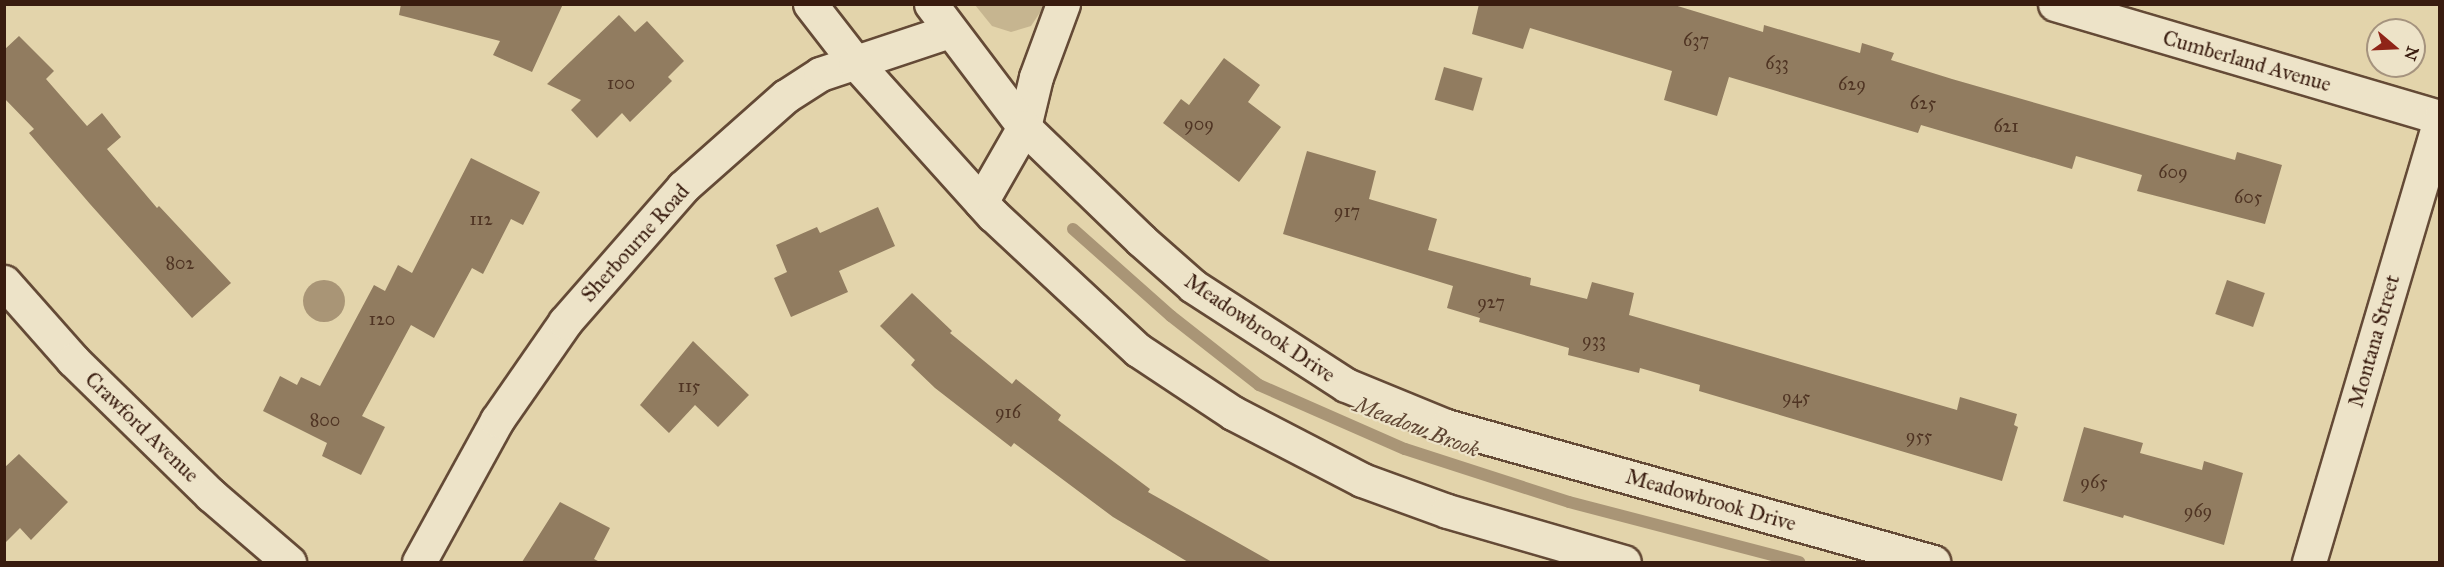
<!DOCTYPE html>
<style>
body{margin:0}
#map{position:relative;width:2444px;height:567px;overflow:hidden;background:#e3d4ab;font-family:"IM FELL Great Primer",serif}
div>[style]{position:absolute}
.green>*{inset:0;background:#c6b590}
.water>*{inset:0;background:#a99576}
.round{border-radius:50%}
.stream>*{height:12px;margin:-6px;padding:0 6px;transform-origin:6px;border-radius:6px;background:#a99576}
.building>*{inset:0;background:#917c60;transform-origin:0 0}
.roads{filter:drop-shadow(2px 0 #644a36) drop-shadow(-2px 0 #644a36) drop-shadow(0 2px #644a36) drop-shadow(0 -2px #644a36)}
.minor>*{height:33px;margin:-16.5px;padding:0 16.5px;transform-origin:16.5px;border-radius:16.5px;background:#ede3c8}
.tertiary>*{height:33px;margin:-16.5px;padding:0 16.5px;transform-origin:16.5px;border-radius:16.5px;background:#ede3c8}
span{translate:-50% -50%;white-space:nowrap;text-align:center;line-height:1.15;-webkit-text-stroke:4.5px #ede3c8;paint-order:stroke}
.number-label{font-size:18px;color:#4f3423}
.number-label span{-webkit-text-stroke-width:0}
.street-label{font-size:21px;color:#391c0f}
.water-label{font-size:22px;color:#604633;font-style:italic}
.frame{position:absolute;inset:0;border:6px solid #391c0f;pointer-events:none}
.north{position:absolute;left:2366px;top:18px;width:60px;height:60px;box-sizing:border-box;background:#ede3c8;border:2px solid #a5937e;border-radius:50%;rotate:109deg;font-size:16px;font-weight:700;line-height:24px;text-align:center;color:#391c0f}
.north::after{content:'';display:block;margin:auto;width:21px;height:27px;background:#8f2418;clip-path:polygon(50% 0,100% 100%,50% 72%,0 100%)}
</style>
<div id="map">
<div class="green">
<div style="clip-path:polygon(975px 5px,1045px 5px,1031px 26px,1011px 32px,992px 26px)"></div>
</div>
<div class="water">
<div class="round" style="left:303px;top:280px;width:42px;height:42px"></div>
</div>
<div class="stream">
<div style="left:1073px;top:229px;width:131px;rotate:41.6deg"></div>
<div style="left:1171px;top:316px;width:112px;rotate:38.1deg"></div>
<div style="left:1259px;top:385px;width:159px;rotate:23.7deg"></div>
<div style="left:1405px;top:449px;width:172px;rotate:17.9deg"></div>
<div style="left:1569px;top:502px;width:238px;rotate:14.6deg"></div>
</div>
<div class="building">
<div style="clip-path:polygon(401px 4px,563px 4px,532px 72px,493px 55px,500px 41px,399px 15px)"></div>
<div style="clip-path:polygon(1479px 4px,1671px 4px,1763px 32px,1764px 25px,1860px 53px,1862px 43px,1894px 53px,1891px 60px,1952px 79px,2235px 160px,2237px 152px,2282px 165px,2265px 224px,2137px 191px,2142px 175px,2076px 156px,2072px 169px,1921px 125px,1918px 133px,1729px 77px,1717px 116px,1664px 100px,1672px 71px,1530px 28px,1523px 49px,1472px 34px)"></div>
<div style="clip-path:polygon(619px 15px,635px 32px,647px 21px,684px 61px,668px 77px,672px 81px,630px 122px,622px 113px,597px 138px,571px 110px,581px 100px,547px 84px)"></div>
<div style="clip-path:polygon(19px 36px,54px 71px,46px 79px,87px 126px,102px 113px,121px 137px,107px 149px,157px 208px,159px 206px,231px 283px,192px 318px,90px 204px,29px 133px,34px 129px,4px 98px,4px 50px)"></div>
<div style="clip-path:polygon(1224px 58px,1260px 85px,1248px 102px,1281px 127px,1239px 182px,1163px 123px,1181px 99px,1189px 105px)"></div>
<div style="left:1444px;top:67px;width:40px;height:34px;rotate:16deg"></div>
<div style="clip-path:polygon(1307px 151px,1376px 171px,1369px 199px,1437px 219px,1428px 250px,1531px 278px,1530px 285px,1587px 299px,1592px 282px,1634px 293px,1629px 315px,1957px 410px,1960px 397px,2017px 414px,2014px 425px,2018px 427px,2002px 481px,1699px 391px,1700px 385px,1640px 368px,1639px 373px,1568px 355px,1569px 348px,1479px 322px,1480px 318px,1447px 308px,1453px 286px,1283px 234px)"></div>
<div style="clip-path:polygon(471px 158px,540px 192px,523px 225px,511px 219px,483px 274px,472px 268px,434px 338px,411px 325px,362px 416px,385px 427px,361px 475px,322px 456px,327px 443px,263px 411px,280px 376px,297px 385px,301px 377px,320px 386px,374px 285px,385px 291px,398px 265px,412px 273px)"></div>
<div style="clip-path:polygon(878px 207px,895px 246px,839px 271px,848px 292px,791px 317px,774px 278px,787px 272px,776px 245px,817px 227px,820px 233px)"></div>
<div style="left:2227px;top:280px;width:40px;height:36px;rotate:19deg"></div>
<div style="clip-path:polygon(912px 293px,952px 331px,950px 333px,1012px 384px,1016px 379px,1061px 415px,1058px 420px,1150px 489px,1148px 492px,1272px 562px,1188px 562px,1113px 517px,1014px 443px,1011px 447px,935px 388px,911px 365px,915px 360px,880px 326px)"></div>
<div style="clip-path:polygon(693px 341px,749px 395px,718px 427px,695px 405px,669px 433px,640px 405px)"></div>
<div style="clip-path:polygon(2084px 427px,2143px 443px,2140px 453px,2202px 470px,2204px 461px,2243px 473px,2224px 545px,2124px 515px,2123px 518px,2063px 501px)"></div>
<div style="clip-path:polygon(19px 454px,68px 502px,31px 540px,20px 528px,4px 544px,4px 468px)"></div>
<div style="clip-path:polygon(560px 502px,610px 528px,594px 559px,600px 562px,522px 562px)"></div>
</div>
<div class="roads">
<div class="minor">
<div style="left:2055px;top:4px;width:401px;rotate:16.4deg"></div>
<div style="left:981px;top:202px;width:86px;rotate:-60.2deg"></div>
<div style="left:1024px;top:127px;width:51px;rotate:-76.5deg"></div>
<div style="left:1036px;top:77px;width:78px;rotate:-69.7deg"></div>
<div style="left:4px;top:282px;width:104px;rotate:48.5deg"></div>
<div style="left:73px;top:360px;width:193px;rotate:44.4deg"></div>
<div style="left:211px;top:495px;width:103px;rotate:40.7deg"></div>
<div style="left:419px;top:562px;width:162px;rotate:-61.2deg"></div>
<div style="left:497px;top:420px;width:119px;rotate:-55.2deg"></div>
<div style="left:565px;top:322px;width:179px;rotate:-48.8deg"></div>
<div style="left:683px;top:187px;width:137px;rotate:-41.5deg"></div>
<div style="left:786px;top:96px;width:40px;rotate:-32.9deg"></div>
<div style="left:820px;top:74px;width:136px;rotate:-18.4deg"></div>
<div style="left:2309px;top:562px;width:462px;rotate:-73.5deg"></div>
</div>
<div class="tertiary">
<div style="left:810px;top:4px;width:73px;rotate:52.2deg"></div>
<div style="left:855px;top:62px;width:206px;rotate:48deg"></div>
<div style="left:993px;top:215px;width:198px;rotate:43deg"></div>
<div style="left:1138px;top:350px;width:114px;rotate:33.6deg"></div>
<div style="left:1233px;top:413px;width:145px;rotate:27.4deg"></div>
<div style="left:1362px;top:480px;width:90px;rotate:20deg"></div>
<div style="left:1447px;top:511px;width:184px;rotate:16.1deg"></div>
<div style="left:931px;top:4px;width:154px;rotate:52.9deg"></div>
<div style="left:1024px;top:127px;width:163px;rotate:44deg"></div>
<div style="left:1141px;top:240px;width:69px;rotate:41.5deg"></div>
<div style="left:1193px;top:286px;width:182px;rotate:32.9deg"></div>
<div style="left:1346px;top:385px;width:108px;rotate:22.3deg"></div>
<div style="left:1446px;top:426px;width:506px;rotate:15.6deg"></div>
</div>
</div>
<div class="number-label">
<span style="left:1696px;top:40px">637</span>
<span style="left:1777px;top:63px">633</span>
<span style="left:621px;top:83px">100</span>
<span style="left:1852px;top:84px">629</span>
<span style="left:1923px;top:103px">625</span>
<span style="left:1199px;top:124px">909</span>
<span style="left:2006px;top:126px">621</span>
<span style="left:2173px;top:172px">609</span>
<span style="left:2248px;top:197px">605</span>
<span style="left:1347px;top:211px">917</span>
<span style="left:481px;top:219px">112</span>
<span style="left:180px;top:263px">802</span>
<span style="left:1491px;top:302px">927</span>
<span style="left:382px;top:319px">120</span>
<span style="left:1594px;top:340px">933</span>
<span style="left:689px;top:386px">115</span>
<span style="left:1796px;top:397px">945</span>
<span style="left:1008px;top:412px">916</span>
<span style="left:325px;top:420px">800</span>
<span style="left:1919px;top:436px">955</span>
<span style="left:2094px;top:482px">965</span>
<span style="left:2198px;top:511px">969</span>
</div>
<div class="street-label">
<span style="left:2247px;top:61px;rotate:16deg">Cumberland Avenue</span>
<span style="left:635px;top:243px;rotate:-48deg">Sherbourne Road</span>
<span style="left:1260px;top:328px;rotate:34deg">Meadowbrook Drive</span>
<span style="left:2374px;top:341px;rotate:-74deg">Montana Street</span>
<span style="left:142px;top:427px;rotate:44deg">Crawford Avenue</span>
<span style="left:1711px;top:500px;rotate:16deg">Meadowbrook Drive</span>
</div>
<div class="water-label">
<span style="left:1417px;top:427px;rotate:21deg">Meadow Brook</span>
</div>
<div class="frame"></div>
<div class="north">N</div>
</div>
